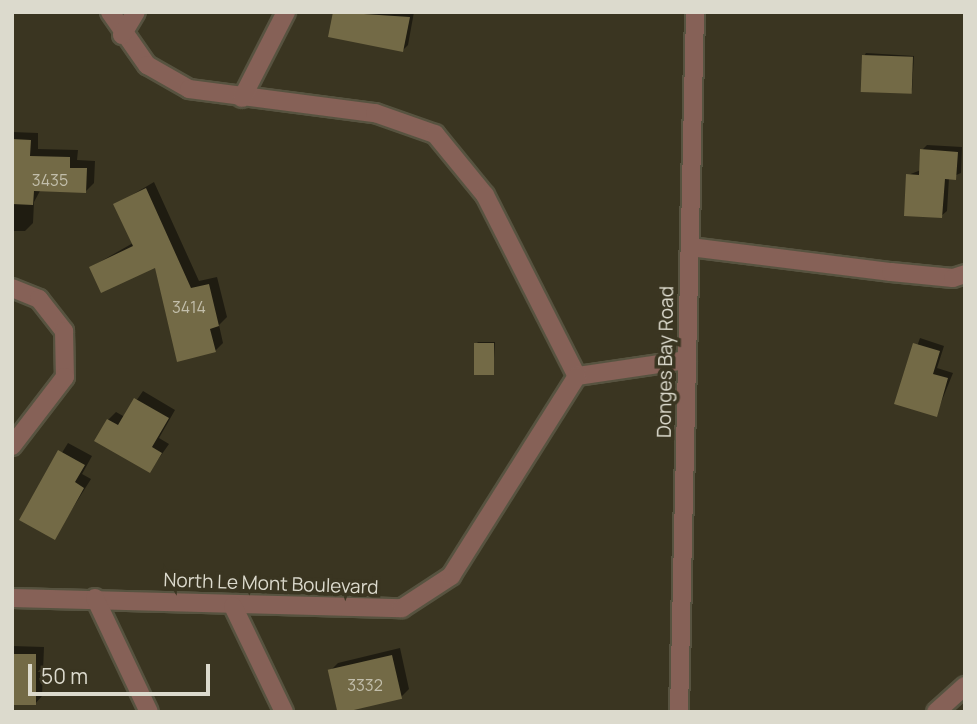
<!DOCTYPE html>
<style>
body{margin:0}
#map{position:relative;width:977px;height:724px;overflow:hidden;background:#3a3521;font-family:Manrope,sans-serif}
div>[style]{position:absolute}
.shadow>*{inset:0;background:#0007}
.building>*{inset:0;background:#736a46;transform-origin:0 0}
.roads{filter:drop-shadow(2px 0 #575340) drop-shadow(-2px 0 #575340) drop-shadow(0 2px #575340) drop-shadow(0 -2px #575340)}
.minor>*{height:18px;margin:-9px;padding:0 9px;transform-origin:9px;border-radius:9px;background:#866157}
span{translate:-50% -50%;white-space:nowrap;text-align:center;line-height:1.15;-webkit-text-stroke:7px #3a3521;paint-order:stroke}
.number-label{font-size:16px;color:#c2beab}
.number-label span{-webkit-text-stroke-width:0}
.street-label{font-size:19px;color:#dcdacd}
.frame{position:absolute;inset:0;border:14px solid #dcdacd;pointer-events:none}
.scale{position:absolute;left:28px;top:664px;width:182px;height:32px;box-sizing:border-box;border:4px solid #dcdacd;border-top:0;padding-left:9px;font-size:21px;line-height:24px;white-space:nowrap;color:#dcdacd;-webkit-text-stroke:5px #3a3521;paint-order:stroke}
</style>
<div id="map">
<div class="shadow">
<div style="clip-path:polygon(335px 12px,414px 12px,408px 45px,403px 50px)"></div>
<div style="clip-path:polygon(866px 53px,914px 56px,912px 91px,864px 56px)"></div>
<div style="clip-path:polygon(12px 132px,38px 133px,38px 149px,78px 150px,77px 160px,95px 161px,94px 183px,86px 191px,41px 189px,34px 202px,33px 223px,25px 231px,12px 231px)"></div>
<div style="clip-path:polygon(927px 145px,962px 147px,961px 173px,949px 178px,947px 211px,941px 216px,908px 175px,921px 170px,922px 150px)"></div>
<div style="clip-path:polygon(154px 182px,199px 281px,217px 277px,227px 317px,219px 325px,223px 343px,215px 351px,156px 266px,91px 267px,133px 243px,115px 205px)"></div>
<div style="clip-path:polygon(920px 338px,944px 346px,937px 368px,953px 373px,936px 415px,897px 402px)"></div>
<div style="clip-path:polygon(478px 342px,495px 342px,493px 373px,476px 344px)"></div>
<div style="clip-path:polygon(143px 391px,175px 410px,159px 438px,169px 444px,150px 471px,108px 420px,116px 412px,125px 417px)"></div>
<div style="clip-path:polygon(68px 443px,92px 456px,82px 474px,91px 479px,54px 538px,21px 519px)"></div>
<div style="clip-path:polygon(12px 646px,44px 647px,42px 696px,34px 705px,12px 704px)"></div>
<div style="clip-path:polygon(400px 648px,409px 689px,401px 697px,330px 671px,338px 663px)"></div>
</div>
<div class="building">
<div style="clip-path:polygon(333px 12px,410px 17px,403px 52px,328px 37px)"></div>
<div style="left:862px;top:55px;width:51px;height:37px;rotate:2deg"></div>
<div style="clip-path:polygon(12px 139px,31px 140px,30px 156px,70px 157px,70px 168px,87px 168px,86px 193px,34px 191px,33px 205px,12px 204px)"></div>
<div style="clip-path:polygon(920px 149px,958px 152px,956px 180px,945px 179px,942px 218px,904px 216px,906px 174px,919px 175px)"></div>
<div style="clip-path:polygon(146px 188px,191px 288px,209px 284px,219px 326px,210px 329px,216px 352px,177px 362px,155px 268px,101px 293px,89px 267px,133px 246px,113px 204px)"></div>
<div style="left:474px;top:343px;width:20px;height:32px"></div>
<div style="clip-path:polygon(913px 343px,940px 351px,933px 374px,948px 378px,937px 417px,894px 404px)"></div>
<div style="clip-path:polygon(134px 398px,169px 418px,152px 447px,162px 453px,150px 473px,94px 441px,107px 419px,118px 425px)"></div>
<div style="clip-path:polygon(58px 450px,85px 465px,75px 482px,84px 488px,55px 540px,19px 520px)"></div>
<div style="left:12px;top:654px;width:24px;height:51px"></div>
<div style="left:392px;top:655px;width:45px;height:66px;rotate:77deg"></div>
</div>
<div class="roads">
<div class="minor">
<div style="left:110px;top:12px;width:65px;rotate:55.1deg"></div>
<div style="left:147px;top:65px;width:48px;rotate:29.7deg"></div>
<div style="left:189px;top:89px;width:188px;rotate:7.4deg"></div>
<div style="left:375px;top:113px;width:64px;rotate:19.3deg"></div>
<div style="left:435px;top:134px;width:79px;rotate:50.7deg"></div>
<div style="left:485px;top:195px;width:203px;rotate:63.1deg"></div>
<div style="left:577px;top:376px;width:111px;rotate:-8.3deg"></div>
<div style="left:122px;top:35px;width:27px;rotate:-59deg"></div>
<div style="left:242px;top:98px;width:97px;rotate:-62.9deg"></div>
<div style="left:690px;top:247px;width:203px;rotate:7.1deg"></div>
<div style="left:891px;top:272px;width:62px;rotate:5.5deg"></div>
<div style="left:953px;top:278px;width:13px;rotate:-18deg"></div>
<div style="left:12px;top:288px;width:29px;rotate:22deg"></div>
<div style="left:39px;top:299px;width:41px;rotate:52deg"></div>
<div style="left:64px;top:331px;width:46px;rotate:88.8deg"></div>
<div style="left:65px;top:377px;width:87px;rotate:127.5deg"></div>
<div style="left:12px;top:598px;width:390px;rotate:1.5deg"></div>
<div style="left:402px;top:608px;width:59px;rotate:-33.1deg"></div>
<div style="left:451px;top:576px;width:236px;rotate:-57.8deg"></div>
<div style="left:95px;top:598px;width:126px;rotate:64.7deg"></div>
<div style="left:233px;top:606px;width:118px;rotate:64.3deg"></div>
<div style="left:679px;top:712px;width:700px;rotate:-88.69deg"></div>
<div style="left:936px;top:712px;width:39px;rotate:-42deg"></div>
</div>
</div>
<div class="number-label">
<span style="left:50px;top:180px">3435</span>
<span style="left:189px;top:307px">3414</span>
<span style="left:365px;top:685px">3332</span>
</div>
<div class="street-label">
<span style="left:666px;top:362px;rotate:-89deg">Donges Bay Road</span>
<span style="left:271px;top:584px;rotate:2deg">North Le Mont Boulevard</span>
</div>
<div class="frame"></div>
<div class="scale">50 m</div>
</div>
